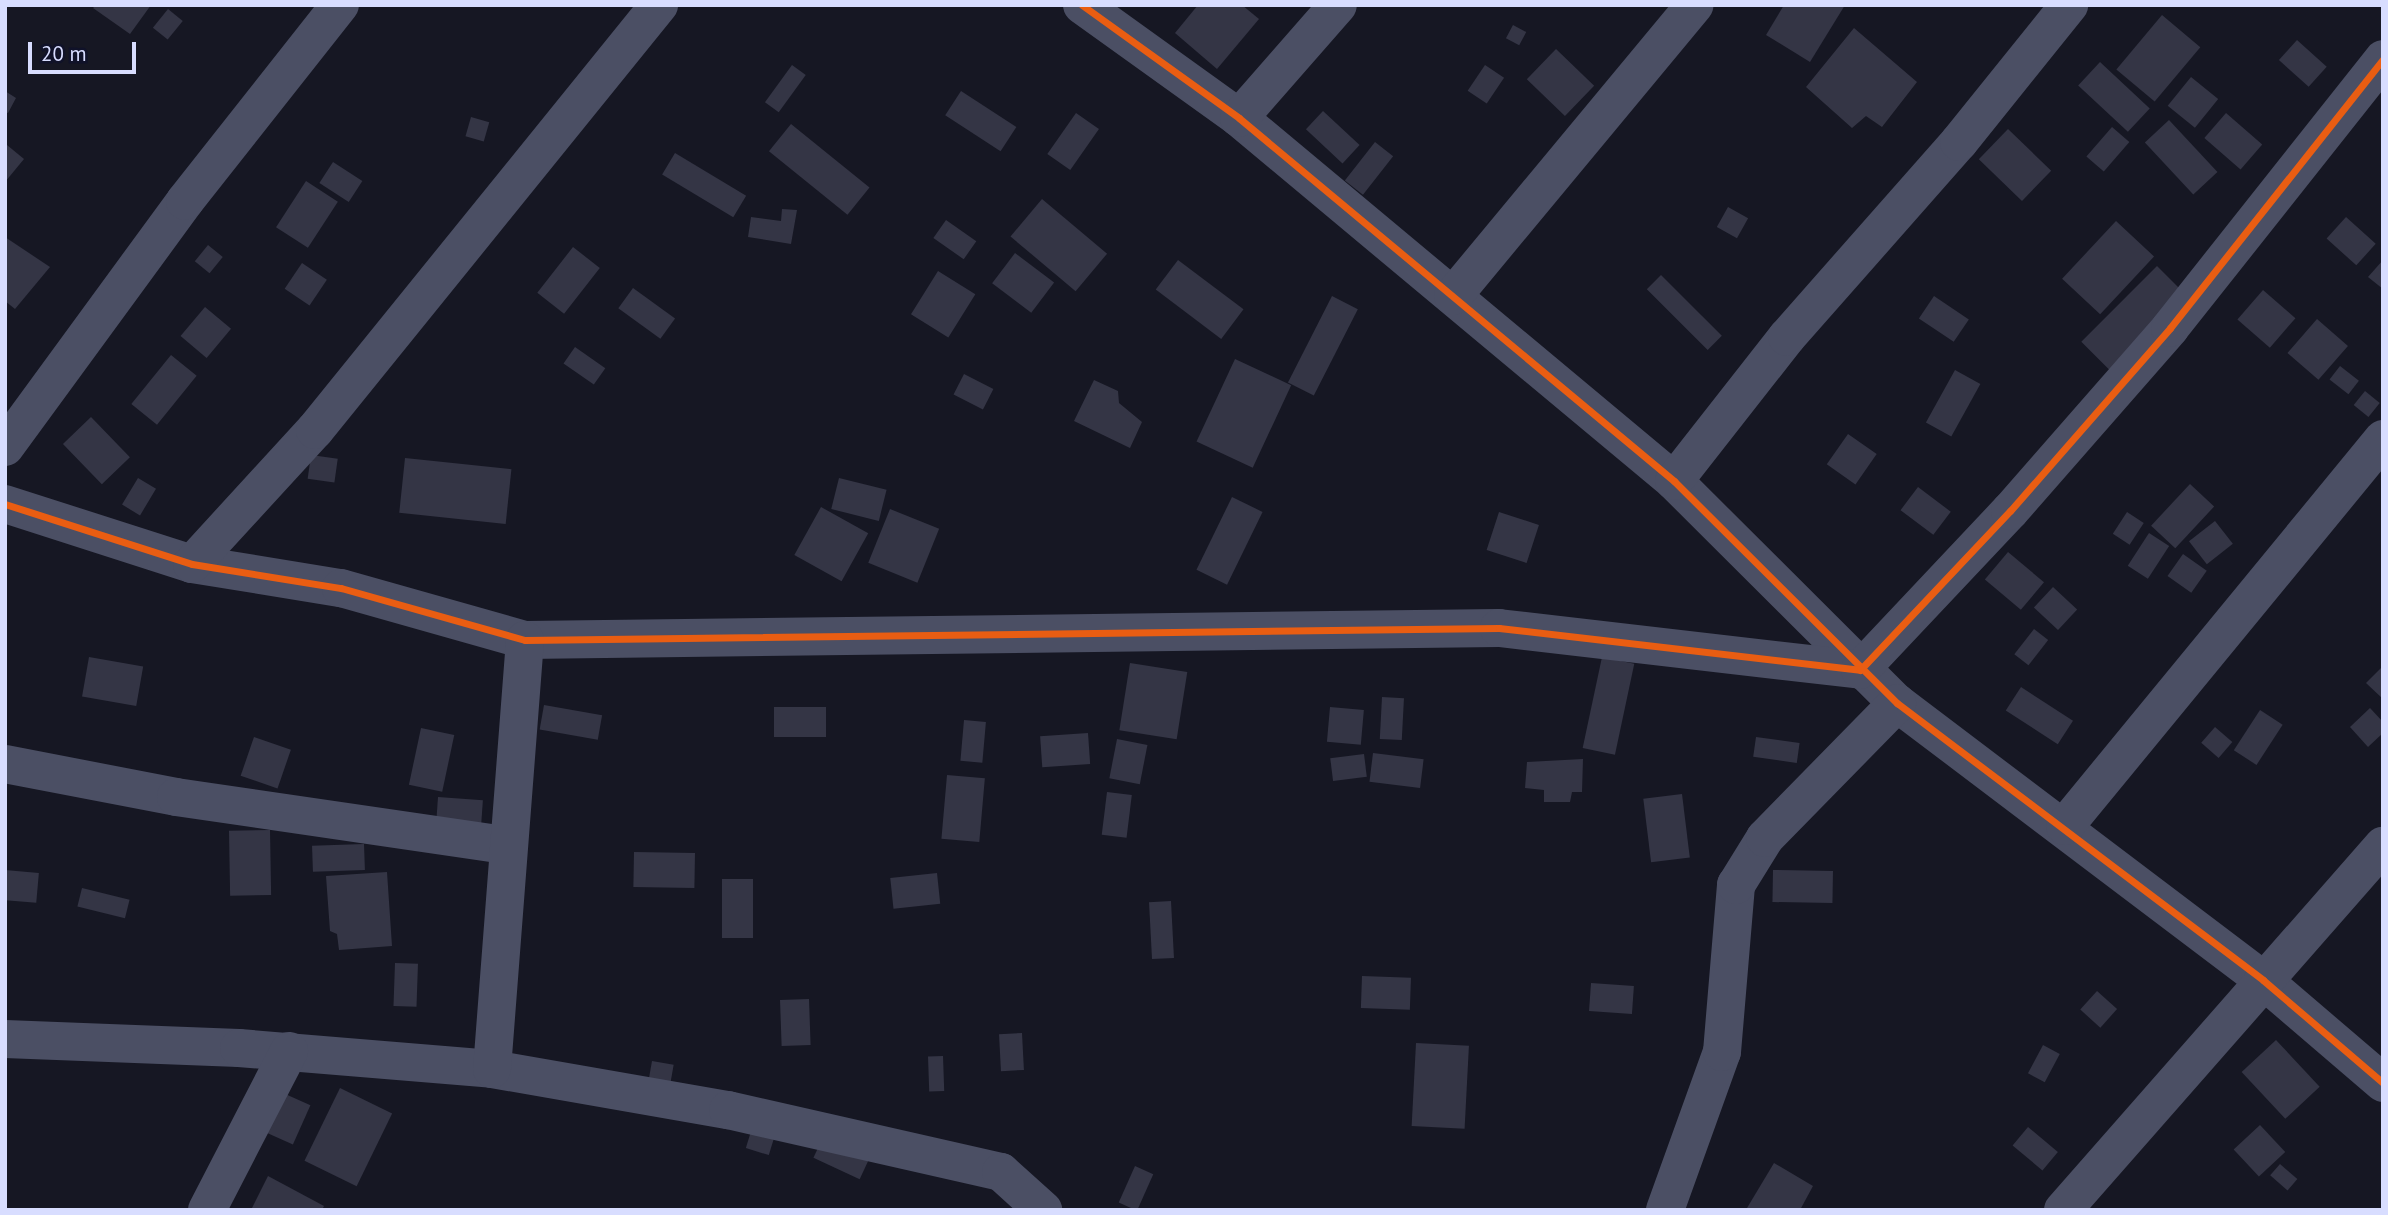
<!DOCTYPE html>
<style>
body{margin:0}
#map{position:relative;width:2388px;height:1215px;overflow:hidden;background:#161723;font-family:"PT Sans",sans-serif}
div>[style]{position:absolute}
.building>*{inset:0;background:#343545;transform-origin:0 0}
.minor>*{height:38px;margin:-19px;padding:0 19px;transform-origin:19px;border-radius:19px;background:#4b4f64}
.cycleway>*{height:7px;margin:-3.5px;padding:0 3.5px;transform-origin:3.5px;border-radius:3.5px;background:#e95d12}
span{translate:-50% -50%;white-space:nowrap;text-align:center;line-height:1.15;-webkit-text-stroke:7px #101229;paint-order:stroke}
.frame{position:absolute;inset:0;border:7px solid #d8ddff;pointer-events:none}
.scale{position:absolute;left:28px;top:42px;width:108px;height:32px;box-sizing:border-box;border:4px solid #d8ddff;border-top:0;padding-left:9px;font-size:21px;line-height:24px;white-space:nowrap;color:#d8ddff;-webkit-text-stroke:5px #101229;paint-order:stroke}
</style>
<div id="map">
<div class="building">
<div style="clip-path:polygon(96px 5px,151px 5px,130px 34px,93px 8px)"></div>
<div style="clip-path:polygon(1198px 5px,1242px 5px,1259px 19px,1217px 69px,1175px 33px)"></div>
<div style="clip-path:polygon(1784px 5px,1845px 5px,1810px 62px,1766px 35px)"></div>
<div style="left:168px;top:9px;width:19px;height:24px;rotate:39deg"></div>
<div style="left:2162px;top:15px;width:50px;height:71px;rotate:40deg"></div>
<div style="left:1513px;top:25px;width:15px;height:15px;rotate:28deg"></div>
<div style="clip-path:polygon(1854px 28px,1917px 82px,1882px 127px,1866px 116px,1852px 128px,1806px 87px)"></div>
<div style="left:2297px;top:40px;width:40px;height:27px;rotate:42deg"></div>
<div style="left:1556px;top:49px;width:53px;height:42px;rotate:44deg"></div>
<div style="left:2100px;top:62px;width:68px;height:32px;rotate:43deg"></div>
<div style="left:792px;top:65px;width:17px;height:46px;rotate:36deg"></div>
<div style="left:1485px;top:65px;width:23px;height:31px;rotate:34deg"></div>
<div style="left:2191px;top:77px;width:35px;height:37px;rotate:39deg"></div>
<div style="clip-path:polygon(5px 91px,16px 98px,8px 113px,5px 112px)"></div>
<div style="left:961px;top:91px;width:66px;height:29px;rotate:33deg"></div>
<div style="left:1323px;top:111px;width:50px;height:25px;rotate:43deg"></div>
<div style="left:1076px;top:113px;width:28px;height:50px;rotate:35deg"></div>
<div style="left:2226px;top:113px;width:48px;height:33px;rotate:41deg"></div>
<div style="left:471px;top:117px;width:19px;height:20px;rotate:16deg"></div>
<div style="left:2169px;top:120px;width:71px;height:33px;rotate:47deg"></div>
<div style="left:791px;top:124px;width:101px;height:35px;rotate:39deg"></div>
<div style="left:2112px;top:127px;width:23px;height:39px;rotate:41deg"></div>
<div style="left:2008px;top:129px;width:60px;height:42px;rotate:44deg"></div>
<div style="left:1375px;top:142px;width:23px;height:49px;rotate:38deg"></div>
<div style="clip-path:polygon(7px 145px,24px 159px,5px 182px,5px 147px)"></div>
<div style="left:675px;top:153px;width:83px;height:25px;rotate:31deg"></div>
<div style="left:333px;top:162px;width:35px;height:25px;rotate:33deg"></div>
<div style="left:306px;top:181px;width:38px;height:55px;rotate:33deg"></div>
<div style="left:1042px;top:199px;width:85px;height:49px;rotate:40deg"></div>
<div style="left:1728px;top:207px;width:23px;height:23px;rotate:29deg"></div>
<div style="clip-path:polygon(782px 209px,797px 210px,791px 244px,748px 237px,751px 217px,781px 221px)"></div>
<div style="left:2346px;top:217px;width:40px;height:29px;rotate:42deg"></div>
<div style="left:946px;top:220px;width:37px;height:22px;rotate:35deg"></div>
<div style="left:2116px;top:221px;width:52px;height:79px;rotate:43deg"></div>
<div style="clip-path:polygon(5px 237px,50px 267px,15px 309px,5px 301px)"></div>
<div style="left:208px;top:245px;width:19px;height:21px;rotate:39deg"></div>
<div style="left:573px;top:247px;width:34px;height:58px;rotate:38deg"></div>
<div style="left:1015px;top:253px;width:49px;height:38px;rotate:37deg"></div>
<div style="left:1178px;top:260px;width:82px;height:37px;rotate:37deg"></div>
<div style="clip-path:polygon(2383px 260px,2383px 289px,2368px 277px)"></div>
<div style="left:302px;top:263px;width:30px;height:31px;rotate:34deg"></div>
<div style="left:2157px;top:266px;width:47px;height:107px;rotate:45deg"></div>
<div style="left:938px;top:271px;width:44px;height:51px;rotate:32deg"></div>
<div style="left:1661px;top:275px;width:86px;height:20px;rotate:45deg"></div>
<div style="left:633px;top:288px;width:52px;height:25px;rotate:36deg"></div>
<div style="left:2263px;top:290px;width:43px;height:39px;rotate:41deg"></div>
<div style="left:1332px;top:296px;width:29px;height:97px;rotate:27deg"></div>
<div style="left:1934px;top:296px;width:42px;height:27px;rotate:34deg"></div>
<div style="left:205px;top:307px;width:34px;height:38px;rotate:40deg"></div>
<div style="left:2317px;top:319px;width:41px;height:45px;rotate:41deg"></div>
<div style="left:575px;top:347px;width:37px;height:20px;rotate:35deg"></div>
<div style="left:171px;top:355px;width:33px;height:63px;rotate:39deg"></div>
<div style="left:1235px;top:359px;width:62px;height:91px;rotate:25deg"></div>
<div style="left:2340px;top:366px;width:24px;height:17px;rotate:38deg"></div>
<div style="left:1955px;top:370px;width:29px;height:60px;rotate:29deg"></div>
<div style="left:964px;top:374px;width:33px;height:23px;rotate:27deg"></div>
<div style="clip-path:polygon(1094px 380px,1118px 391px,1119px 403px,1142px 422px,1130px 448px,1074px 421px)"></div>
<div style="left:2365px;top:391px;width:19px;height:18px;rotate:39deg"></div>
<div style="left:91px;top:417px;width:56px;height:39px;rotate:46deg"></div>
<div style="left:1848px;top:434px;width:35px;height:37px;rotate:35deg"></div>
<div style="left:311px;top:455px;width:27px;height:24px;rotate:8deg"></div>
<div style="left:405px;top:458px;width:107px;height:55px;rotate:6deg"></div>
<div style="left:138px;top:478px;width:21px;height:31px;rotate:31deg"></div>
<div style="left:839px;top:478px;width:49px;height:32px;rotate:14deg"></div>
<div style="left:2190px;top:484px;width:33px;height:57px;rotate:43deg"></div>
<div style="left:1918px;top:487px;width:41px;height:29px;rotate:37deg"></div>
<div style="left:1232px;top:497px;width:34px;height:81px;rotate:26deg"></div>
<div style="left:821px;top:507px;width:54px;height:55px;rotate:29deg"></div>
<div style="left:890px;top:509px;width:53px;height:58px;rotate:22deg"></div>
<div style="left:1499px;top:512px;width:42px;height:40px;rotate:18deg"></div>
<div style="left:2127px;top:512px;width:20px;height:26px;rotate:33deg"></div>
<div style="left:2215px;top:521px;width:29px;height:33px;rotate:52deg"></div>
<div style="left:2149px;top:533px;width:24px;height:39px;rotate:33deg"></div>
<div style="left:2008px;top:552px;width:47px;height:36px;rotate:40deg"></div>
<div style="left:2183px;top:554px;width:29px;height:27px;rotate:35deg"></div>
<div style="left:2053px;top:587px;width:33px;height:28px;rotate:43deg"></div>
<div style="left:2034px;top:629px;width:18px;height:32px;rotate:38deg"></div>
<div style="left:89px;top:657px;width:55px;height:40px;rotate:10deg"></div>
<div style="left:1602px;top:657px;width:33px;height:93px;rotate:12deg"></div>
<div style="left:1130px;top:663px;width:58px;height:68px;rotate:9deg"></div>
<div style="clip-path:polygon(2383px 666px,2383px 699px,2366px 683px)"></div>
<div style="left:2021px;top:687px;width:62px;height:28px;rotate:33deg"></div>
<div style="left:1382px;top:697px;width:22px;height:42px;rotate:3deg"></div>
<div style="left:544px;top:705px;width:59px;height:25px;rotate:10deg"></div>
<div style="left:774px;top:707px;width:52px;height:30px"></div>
<div style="left:1330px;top:707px;width:34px;height:35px;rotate:5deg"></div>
<div style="clip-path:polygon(2370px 708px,2383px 722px,2383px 733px,2368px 747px,2350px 727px)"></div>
<div style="left:2260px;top:710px;width:27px;height:48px;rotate:33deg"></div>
<div style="left:964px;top:720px;width:22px;height:41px;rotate:5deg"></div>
<div style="left:2215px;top:727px;width:23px;height:21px;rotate:41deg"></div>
<div style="left:421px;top:728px;width:34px;height:58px;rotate:12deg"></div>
<div style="left:1088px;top:733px;width:31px;height:48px;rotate:86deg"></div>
<div style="left:254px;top:737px;width:39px;height:41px;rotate:19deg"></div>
<div style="left:1756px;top:737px;width:44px;height:20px;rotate:8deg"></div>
<div style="left:1117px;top:739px;width:31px;height:40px;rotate:11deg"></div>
<div style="left:1373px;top:753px;width:51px;height:29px;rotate:7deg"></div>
<div style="left:1364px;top:754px;width:23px;height:34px;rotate:83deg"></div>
<div style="clip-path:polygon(1583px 759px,1582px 792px,1572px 792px,1570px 802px,1544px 802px,1544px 790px,1525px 788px,1527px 762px)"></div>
<div style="left:947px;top:775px;width:38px;height:64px;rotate:5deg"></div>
<div style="left:1107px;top:792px;width:25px;height:43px;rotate:7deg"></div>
<div style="left:1682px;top:794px;width:64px;height:39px;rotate:83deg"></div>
<div style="left:438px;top:797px;width:45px;height:29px;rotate:4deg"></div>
<div style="left:270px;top:830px;width:65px;height:41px;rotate:89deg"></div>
<div style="left:364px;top:844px;width:26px;height:52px;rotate:88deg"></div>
<div style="left:634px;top:852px;width:61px;height:35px;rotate:1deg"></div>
<div style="left:5px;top:870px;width:34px;height:30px;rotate:5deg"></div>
<div style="left:1773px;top:870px;width:60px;height:32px;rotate:1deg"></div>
<div style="clip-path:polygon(387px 872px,392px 946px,339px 950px,337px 934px,330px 931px,326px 876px)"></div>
<div style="left:937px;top:873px;width:31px;height:47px;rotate:84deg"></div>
<div style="left:722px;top:879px;width:31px;height:59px"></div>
<div style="left:82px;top:888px;width:49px;height:19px;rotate:14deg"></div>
<div style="left:1171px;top:901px;width:57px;height:22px;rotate:87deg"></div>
<div style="left:395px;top:963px;width:23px;height:43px;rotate:2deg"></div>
<div style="left:1362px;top:976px;width:49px;height:32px;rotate:2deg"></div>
<div style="left:1591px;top:983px;width:43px;height:28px;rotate:4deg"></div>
<div style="left:2097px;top:991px;width:27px;height:25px;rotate:42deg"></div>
<div style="left:809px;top:999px;width:46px;height:29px;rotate:88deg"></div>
<div style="left:1022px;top:1033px;width:37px;height:23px;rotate:87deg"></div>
<div style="left:2276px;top:1040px;width:64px;height:47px;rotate:47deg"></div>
<div style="left:1416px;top:1043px;width:53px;height:83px;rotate:3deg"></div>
<div style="left:2043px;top:1045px;width:19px;height:32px;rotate:28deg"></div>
<div style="left:943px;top:1056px;width:35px;height:15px;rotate:88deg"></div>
<div style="left:652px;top:1061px;width:22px;height:21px;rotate:10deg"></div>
<div style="left:340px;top:1088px;width:58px;height:81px;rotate:26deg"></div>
<div style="left:283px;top:1093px;width:30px;height:43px;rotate:24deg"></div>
<div style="left:2260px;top:1125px;width:37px;height:36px;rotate:47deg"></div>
<div style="left:2028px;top:1127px;width:39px;height:24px;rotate:40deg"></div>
<div style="left:752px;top:1128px;width:24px;height:21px;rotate:17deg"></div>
<div style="left:824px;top:1135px;width:51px;height:25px;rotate:25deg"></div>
<div style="clip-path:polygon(1774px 1163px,1813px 1186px,1800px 1210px,1747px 1208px)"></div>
<div style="left:2280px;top:1164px;width:23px;height:15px;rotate:41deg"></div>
<div style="left:1135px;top:1166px;width:20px;height:40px;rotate:24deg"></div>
<div style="clip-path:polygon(268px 1176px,324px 1206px,322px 1210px,251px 1210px)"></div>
</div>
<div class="minor">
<div style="left:1082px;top:5px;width:193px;rotate:35.7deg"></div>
<div style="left:1239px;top:118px;width:567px;rotate:39.84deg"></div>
<div style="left:1674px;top:481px;width:315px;rotate:44.9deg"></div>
<div style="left:1897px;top:703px;width:459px;rotate:37.1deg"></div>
<div style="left:2263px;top:980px;width:158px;rotate:40.6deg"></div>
<div style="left:1239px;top:118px;width:150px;rotate:-48.8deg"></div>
<div style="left:1453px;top:296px;width:378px;rotate:-50.3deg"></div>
<div style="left:5px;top:447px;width:305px;rotate:-53.8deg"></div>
<div style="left:185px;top:201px;width:250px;rotate:-51.7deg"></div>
<div style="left:1674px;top:481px;width:183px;rotate:-51.9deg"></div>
<div style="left:1787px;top:337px;width:260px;rotate:-48.6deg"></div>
<div style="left:1959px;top:142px;width:176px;rotate:-51.2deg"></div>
<div style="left:5px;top:504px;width:196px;rotate:17.8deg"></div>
<div style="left:192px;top:564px;width:151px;rotate:9.2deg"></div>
<div style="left:341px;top:588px;width:191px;rotate:15.8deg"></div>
<div style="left:525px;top:640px;width:974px;rotate:-0.71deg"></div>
<div style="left:1499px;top:628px;width:363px;rotate:6.6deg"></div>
<div style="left:1860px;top:670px;width:219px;rotate:-46.7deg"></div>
<div style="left:2010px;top:511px;width:243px;rotate:-48.8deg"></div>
<div style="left:2170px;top:328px;width:343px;rotate:-51.6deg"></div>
<div style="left:192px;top:564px;width:182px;rotate:-47.5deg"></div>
<div style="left:315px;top:430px;width:547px;rotate:-51.01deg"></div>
<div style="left:5px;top:764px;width:174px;rotate:10.9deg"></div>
<div style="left:176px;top:797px;width:334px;rotate:8.3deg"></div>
<div style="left:2065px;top:826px;width:501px;rotate:-50.59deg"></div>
<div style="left:5px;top:1039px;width:234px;rotate:2.2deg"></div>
<div style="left:239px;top:1048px;width:254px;rotate:4.7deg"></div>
<div style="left:492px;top:1069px;width:240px;rotate:9.9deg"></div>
<div style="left:728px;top:1110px;width:280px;rotate:12.8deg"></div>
<div style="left:1001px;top:1172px;width:57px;rotate:42.1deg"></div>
<div style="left:492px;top:1069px;width:430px;rotate:-85.6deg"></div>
<div style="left:207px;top:1210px;width:179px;rotate:-62.7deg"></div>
<div style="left:1665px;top:1210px;width:168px;rotate:-70.2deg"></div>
<div style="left:1722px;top:1052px;width:168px;rotate:-85.2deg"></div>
<div style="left:1736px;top:885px;width:55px;rotate:-58.3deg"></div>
<div style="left:1765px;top:838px;width:189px;rotate:-45.6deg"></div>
<div style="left:2063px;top:1210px;width:485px;rotate:-48.7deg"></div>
</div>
<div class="cycleway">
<div style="left:1082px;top:5px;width:193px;rotate:35.7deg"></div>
<div style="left:1239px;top:118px;width:567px;rotate:39.84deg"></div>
<div style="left:1674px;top:481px;width:315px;rotate:44.9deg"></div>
<div style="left:1897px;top:703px;width:459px;rotate:37.1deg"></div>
<div style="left:2263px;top:980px;width:158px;rotate:40.6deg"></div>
<div style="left:5px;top:504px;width:196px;rotate:17.8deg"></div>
<div style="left:192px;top:564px;width:151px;rotate:9.2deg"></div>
<div style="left:341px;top:588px;width:191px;rotate:15.8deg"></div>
<div style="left:525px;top:640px;width:974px;rotate:-0.71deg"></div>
<div style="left:1499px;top:628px;width:363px;rotate:6.6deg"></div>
<div style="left:1860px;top:670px;width:219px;rotate:-46.7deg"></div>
<div style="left:2010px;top:511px;width:243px;rotate:-48.8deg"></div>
<div style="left:2170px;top:328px;width:343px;rotate:-51.6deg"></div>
</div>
<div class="frame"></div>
<div class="scale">20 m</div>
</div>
